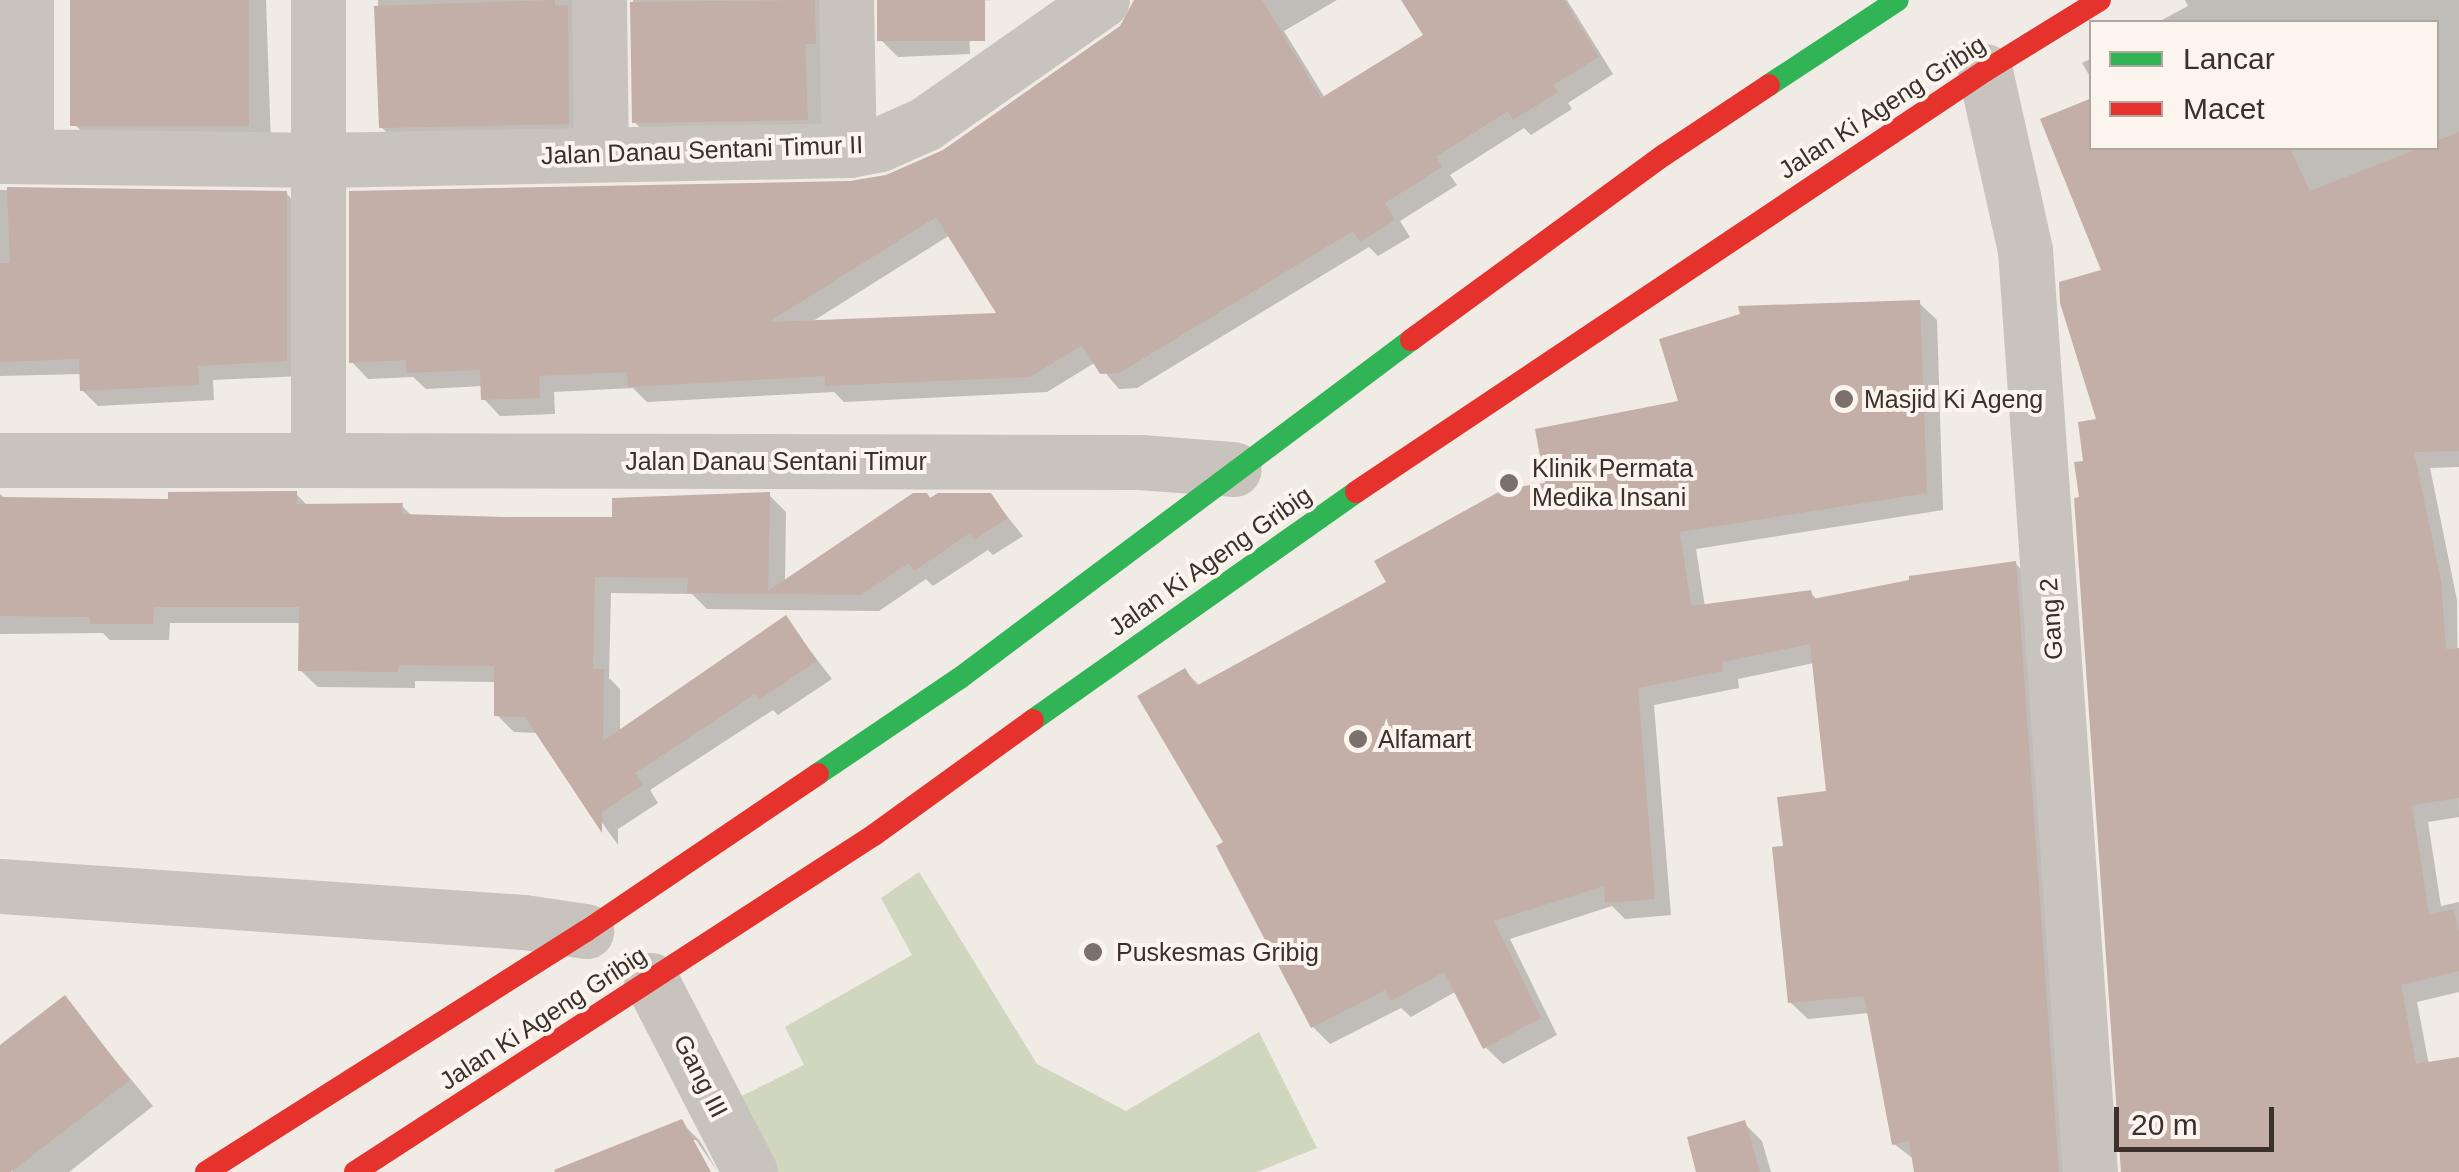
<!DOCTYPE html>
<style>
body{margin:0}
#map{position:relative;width:2459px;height:1172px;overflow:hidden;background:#f0ebe5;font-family:Arial,sans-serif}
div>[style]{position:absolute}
.green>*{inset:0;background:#d1d6bf}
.shadow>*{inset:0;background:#0003}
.building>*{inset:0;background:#c3afa7;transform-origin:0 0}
.street>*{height:55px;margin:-27.5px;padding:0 27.5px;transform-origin:27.5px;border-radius:27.5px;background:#c9c3be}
.fast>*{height:22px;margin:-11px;padding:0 11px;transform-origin:11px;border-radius:11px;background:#30b455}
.jam>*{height:22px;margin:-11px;padding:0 11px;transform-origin:11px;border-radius:11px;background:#e5322d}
.dots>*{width:28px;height:28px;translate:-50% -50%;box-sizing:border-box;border:5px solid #fbf5ee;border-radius:50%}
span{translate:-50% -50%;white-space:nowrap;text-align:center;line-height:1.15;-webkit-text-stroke:8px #fbf5ee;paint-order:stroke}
.street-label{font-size:25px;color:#3b302b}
.poi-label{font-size:25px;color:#3b302b}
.left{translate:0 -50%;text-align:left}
.legend{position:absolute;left:2089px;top:20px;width:350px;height:130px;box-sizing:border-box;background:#fbf5ee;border:2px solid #aea6a0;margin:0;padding:12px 18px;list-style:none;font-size:30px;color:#3b302b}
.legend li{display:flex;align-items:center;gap:20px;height:50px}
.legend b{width:50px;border:2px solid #aea6a0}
.scale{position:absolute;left:2114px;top:1107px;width:160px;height:45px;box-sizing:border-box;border:5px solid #3b302b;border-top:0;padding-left:12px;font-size:30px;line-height:35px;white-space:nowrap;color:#3b302b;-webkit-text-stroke:8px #fbf5ee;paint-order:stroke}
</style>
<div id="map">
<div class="green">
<div style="clip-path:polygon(919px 872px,1037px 1064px,1126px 1111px,1259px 1032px,1317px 1148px,1257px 1172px,777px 1172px,740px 1097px,804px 1065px,785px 1027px,912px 955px,881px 898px)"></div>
</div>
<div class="shadow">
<div style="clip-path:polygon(72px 0,266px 0,271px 145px,93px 142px,75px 125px)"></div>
<div style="clip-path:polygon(378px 0,591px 0,586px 140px,399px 144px,381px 127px)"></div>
<div style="clip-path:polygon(633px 0,838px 0,825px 136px,652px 139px,634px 122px)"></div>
<div style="clip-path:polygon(877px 0,995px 0,968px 1px,970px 54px,898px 57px,880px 39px)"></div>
<div style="clip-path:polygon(evenodd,1138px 0,1337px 0,1284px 31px,1325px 98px,1426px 36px,1404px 0,1567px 0,1613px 74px,1568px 103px,1572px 109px,1531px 135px,1524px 128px,1450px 175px,1457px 185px,1400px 221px,1410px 237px,1378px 256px,1369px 247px,1137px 388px,1119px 389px,1096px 362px,1047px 392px,844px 402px,834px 392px,647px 402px,633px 388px,554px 392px,555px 414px,500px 416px,484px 399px,483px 386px,426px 389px,413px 377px,368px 379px,352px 362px,850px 184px,893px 175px,944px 152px,1122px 27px,1138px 0,950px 235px,1001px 315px,810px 323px,950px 235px)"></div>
<div style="clip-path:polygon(2185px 0,2459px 0,2459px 467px,2430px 468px,2457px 600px,2459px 817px,2428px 822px,2441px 906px,2459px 902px,2459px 992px,2417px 1002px,2429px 1065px,2459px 1060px,2459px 1172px,2123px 1172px,2082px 499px,2086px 463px,2099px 421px,2105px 271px,2092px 148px,2436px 148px,2436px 22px,2158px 22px,2188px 6px)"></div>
<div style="clip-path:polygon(2092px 58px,2092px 80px,2082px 63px)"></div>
<div style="clip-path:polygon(0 190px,286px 193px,301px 209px,301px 376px,213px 380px,214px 400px,98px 406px,82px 390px,82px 374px,0 376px)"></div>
<div style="clip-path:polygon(1919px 303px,1937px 320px,1943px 510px,1696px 549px,1705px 607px,1810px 592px,1818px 601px,2015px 563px,2032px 581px,2074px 1172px,1917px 1172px,1915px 1160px,1894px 1144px,1869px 1013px,1808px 1019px,1790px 1002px,1786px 848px,1829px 794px,1814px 663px,1738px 679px,1739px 688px,1654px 705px,1671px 915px,1625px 919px,1612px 906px,1510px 939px,1557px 1035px,1503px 1064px,1485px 1047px,1455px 992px,1411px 1017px,1401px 1008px,1330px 1044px,1313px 1027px,1227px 843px,1185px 671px,1200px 686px,1389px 584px,1681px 403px)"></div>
<div style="clip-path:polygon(0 494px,7px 500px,171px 502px,296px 494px,308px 506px,402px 506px,412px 516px,614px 519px,769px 495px,786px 512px,785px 583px,931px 501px,990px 495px,1023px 536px,993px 555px,988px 550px,933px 586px,926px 579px,879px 611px,707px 609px,692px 594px,611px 593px,609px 678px,620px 689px,620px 733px,785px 618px,832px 679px,778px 715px,773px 710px,650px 790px,658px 803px,618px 829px,618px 845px,538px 733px,514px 732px,497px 715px,497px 682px,415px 681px,415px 688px,318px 687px,300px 670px,301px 623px,170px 623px,169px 640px,110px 640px,103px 633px,0 634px)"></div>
<div style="clip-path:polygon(64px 998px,153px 1106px,69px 1172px,13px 1172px,0 1155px,0 1048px)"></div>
<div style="clip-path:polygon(681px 1122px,700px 1141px,718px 1172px,696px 1140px,691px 1140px,708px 1172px,557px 1172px)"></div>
<div style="clip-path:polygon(1744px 1123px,1762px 1141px,1771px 1172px,1699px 1172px)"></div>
</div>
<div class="building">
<div style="left:70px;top:0;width:179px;height:126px"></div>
<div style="clip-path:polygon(555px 0,555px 6px,568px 5px,569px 124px,379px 128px,374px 6px)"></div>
<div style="clip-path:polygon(815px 0,816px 44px,805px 44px,808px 120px,632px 123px,630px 2px)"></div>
<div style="left:877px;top:0;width:108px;height:41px"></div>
<div style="clip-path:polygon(evenodd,1134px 0,1262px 0,1321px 98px,1423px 35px,1401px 0,1564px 0,1599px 57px,1553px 85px,1558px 92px,1513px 120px,1508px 111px,1436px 157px,1442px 167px,1385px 203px,1395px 220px,1360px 242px,1353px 231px,1119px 373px,1100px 374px,1082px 345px,1030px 377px,825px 386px,825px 376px,628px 387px,627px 372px,539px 376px,540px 398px,481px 400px,480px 370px,406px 373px,406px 360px,349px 363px,349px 191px,850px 181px,886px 175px,943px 150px,1120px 26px,1134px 0,936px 217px,996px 313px,769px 322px,936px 217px)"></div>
<div style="clip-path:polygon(2092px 98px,2092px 148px,2290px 148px,2310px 191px,2420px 148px,2436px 148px,2436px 141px,2459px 132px,2459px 451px,2414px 452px,2441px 581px,2446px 649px,2459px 648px,2459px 798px,2412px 805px,2429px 915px,2453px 909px,2459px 932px,2459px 971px,2401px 985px,2416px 1064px,2459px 1057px,2459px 1172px,2121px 1172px,2074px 498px,2079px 497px,2074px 462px,2083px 461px,2078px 422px,2096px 419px,2060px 303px,2059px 282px,2101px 270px,2040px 119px)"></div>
<div style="clip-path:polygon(7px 187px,287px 191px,287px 361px,198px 366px,199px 385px,80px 391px,79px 359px,0 362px,0 263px,10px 263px)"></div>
<div style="clip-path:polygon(1920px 300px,1927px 493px,1680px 532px,1691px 606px,1811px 590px,1813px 599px,1909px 580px,1909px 576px,2016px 561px,2059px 1172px,1914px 1172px,1909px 1141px,1892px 1145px,1864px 996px,1788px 1003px,1772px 847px,1783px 846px,1777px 797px,1826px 791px,1810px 644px,1722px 662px,1723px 671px,1638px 688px,1655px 899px,1605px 903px,1604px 886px,1494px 921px,1541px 1018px,1483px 1049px,1444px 972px,1391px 1001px,1385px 990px,1311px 1028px,1216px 846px,1223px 842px,1137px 696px,1185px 668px,1196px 686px,1386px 582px,1374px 561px,1504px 489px,1545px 483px,1535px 429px,1678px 401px,1659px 339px,1740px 314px,1738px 306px)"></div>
<div style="clip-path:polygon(297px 491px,297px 504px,403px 503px,402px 514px,506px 517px,612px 517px,612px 498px,770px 492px,768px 591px,913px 493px,927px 493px,930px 498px,938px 493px,991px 493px,1008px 518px,974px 540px,970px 533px,914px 571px,909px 563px,861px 595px,687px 593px,688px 578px,595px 577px,593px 669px,604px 669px,603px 741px,786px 615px,817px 661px,759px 700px,755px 694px,635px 773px,643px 785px,602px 812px,602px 833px,525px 717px,494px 716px,494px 666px,399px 665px,398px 672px,298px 671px,299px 607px,154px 607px,153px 624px,90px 624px,90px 617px,0 616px,0 497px,168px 499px,168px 492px)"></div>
<div style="clip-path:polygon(65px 995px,130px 1080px,11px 1172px,0 1172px,0 1045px)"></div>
<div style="clip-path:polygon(682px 1119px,711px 1172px,555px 1172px,554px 1170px)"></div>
<div style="clip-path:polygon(1745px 1120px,1760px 1172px,1696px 1172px,1687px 1137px)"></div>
</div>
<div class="street">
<div style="left:26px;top:0;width:156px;rotate:90deg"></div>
<div style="left:599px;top:0;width:153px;rotate:89.3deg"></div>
<div style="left:846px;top:0;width:150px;rotate:88.9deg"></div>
<div style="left:1985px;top:71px;width:183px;rotate:77.4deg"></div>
<div style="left:2025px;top:250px;width:924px;rotate:85.97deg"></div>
<div style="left:0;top:156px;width:318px;rotate:0.7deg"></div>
<div style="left:318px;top:160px;width:531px;rotate:-1.08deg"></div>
<div style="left:849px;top:150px;width:32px;rotate:-11deg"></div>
<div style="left:880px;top:144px;width:49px;rotate:-24deg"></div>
<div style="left:925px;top:124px;width:216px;rotate:-35deg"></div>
<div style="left:0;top:460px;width:318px"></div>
<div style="left:318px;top:460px;width:460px;rotate:-90deg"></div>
<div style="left:318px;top:460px;width:822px;rotate:0.14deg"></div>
<div style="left:1140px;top:462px;width:94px;rotate:4.3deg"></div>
<div style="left:0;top:886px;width:525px;rotate:3.93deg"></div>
<div style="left:524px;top:922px;width:63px;rotate:8.3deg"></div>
<div style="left:651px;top:980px;width:216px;rotate:62.7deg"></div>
</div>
<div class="fast">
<div style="left:1769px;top:85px;width:154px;rotate:-33.4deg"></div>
<div style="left:1033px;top:720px;width:395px;rotate:-35.2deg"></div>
<div style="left:818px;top:774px;width:171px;rotate:-34.1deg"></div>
<div style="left:960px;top:678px;width:564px;rotate:-36.85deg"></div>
</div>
<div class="jam">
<div style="left:1411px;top:340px;width:313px;rotate:-36.2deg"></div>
<div style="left:1664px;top:155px;width:126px;rotate:-33.7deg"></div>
<div style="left:1356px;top:492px;width:757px;rotate:-33.8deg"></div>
<div style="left:1985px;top:71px;width:135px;rotate:-31.7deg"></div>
<div style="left:206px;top:1172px;width:450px;rotate:-32.4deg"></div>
<div style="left:586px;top:931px;width:280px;rotate:-34.1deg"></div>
<div style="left:355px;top:1172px;width:619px;rotate:-33deg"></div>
<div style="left:874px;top:835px;width:196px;rotate:-35.9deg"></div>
</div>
<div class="dots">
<div style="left:1844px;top:399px;background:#7a716c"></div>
<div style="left:1509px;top:483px;background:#7a716c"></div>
<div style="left:1358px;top:739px;background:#7a716c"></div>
<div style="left:1093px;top:952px;background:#7a716c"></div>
</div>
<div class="street-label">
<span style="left:1882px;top:107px;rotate:-33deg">Jalan Ki Ageng Gribig</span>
<span style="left:702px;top:150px;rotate:-2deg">Jalan Danau Sentani Timur II</span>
<span style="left:776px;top:461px">Jalan Danau Sentani Timur</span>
<span style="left:1210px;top:561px;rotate:-35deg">Jalan Ki Ageng Gribig</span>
<span style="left:2051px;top:619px;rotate:-94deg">Gang 2</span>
<span style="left:543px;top:1018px;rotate:-33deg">Jalan Ki Ageng Gribig</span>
<span style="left:701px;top:1076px;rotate:63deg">Gang III</span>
</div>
<div class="poi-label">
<span class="left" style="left:1864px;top:399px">Masjid Ki Ageng</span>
<span class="left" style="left:1532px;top:483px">Klinik Permata<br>Medika Insani</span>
<span class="left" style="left:1378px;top:739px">Alfamart</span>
<span class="left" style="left:1116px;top:952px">Puskesmas Gribig</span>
</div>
<ul class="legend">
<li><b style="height:12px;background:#30b455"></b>Lancar</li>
<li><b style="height:12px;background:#e5322d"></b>Macet</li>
</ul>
<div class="scale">20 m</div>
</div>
